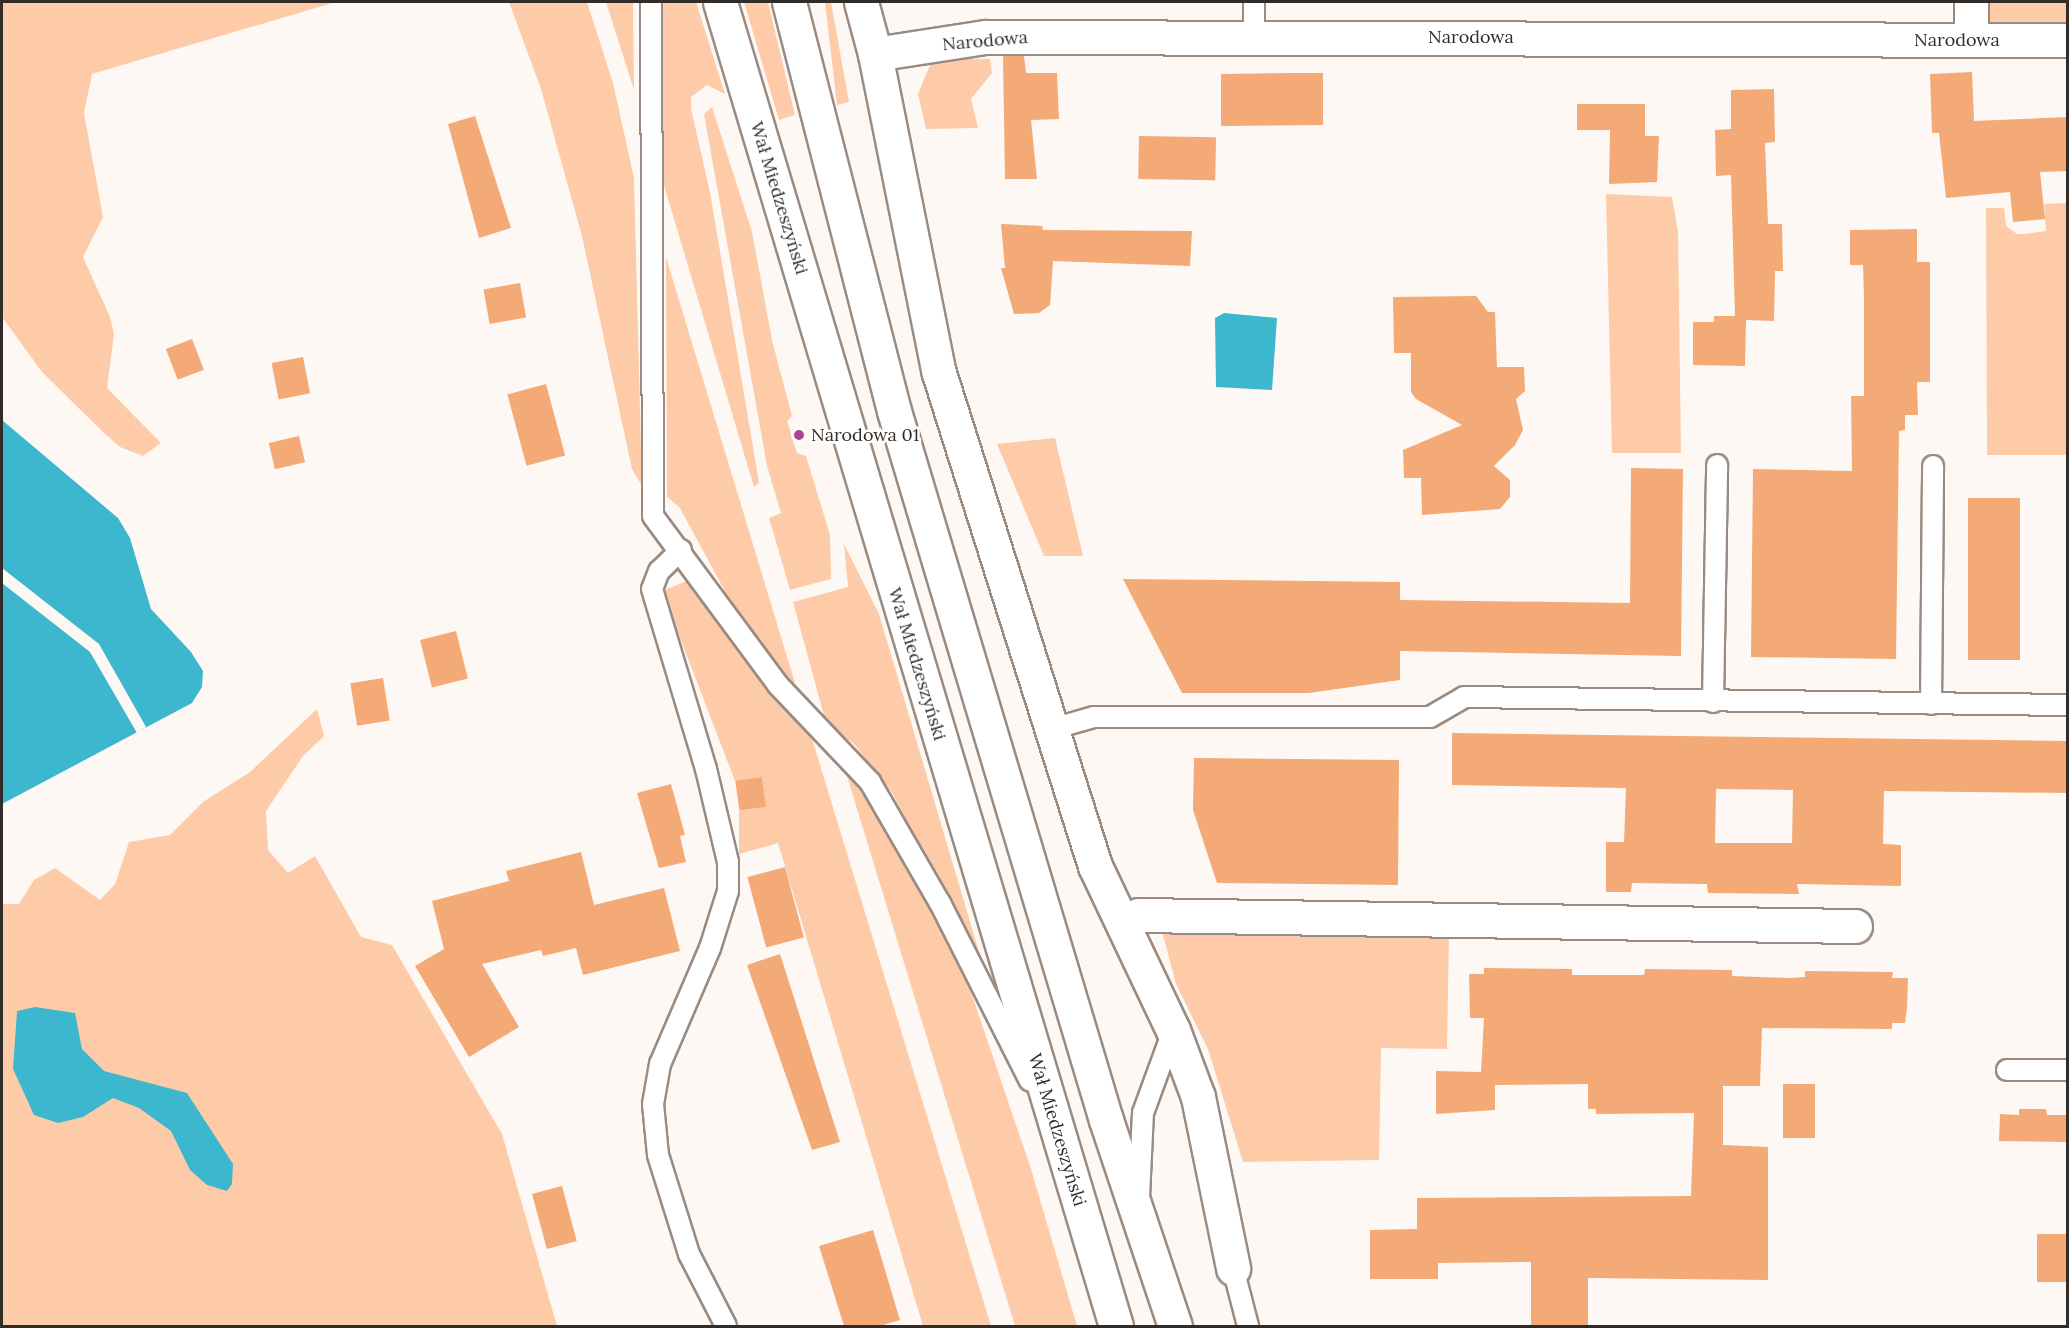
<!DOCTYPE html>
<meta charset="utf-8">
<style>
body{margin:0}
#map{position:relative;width:2069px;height:1328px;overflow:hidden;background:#fef8f4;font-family:Lora,serif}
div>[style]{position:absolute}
.green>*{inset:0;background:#fecba8;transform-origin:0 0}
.water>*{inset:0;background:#3db7ce}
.pier>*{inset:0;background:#fef8f4}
.building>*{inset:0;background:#f3aa76;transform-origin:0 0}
.roads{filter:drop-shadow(2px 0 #998b82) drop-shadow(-2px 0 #998b82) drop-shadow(0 2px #998b82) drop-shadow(0 -2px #998b82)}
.service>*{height:20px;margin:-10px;padding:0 10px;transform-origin:10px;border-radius:10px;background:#fff}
.minor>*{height:33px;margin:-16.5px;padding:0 16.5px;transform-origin:16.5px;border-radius:16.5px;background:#fff}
.secondary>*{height:33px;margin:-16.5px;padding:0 16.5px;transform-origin:16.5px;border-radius:16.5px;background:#fff}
.dots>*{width:16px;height:16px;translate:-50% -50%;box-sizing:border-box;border:3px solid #fff;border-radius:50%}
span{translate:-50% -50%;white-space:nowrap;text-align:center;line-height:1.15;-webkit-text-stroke:5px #fff;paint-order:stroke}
.street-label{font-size:18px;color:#322c28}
.poi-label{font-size:18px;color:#322c28}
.left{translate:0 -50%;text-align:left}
.frame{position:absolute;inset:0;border:3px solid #322c28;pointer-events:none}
</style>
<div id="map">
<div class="green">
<div style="clip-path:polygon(2px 2px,336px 2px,92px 74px,84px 113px,103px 217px,83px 257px,110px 317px,114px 334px,107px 388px,161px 443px,143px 456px,120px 447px,105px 434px,42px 372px,2px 317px)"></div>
<div style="clip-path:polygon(509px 2px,587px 2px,613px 83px,634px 178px,642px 486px,632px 469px,582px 236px,541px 89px)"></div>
<div style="clip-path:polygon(606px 2px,633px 2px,634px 90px)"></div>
<div style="clip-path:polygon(660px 2px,696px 2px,725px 94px,707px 85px,691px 97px,691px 109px,710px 192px,759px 483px,754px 487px,663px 182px)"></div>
<div style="clip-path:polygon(744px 2px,768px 2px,795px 115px,779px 120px)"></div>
<div style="clip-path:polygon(825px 2px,831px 2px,849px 102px,837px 105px)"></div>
<div style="left:1982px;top:2px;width:85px;height:24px"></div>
<div style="clip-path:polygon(942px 58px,990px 59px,992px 73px,971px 99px,978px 128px,926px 129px,918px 94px,930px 65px)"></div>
<div style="clip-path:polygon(712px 107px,752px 232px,772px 340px,792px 416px,787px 421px,797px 453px,806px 456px,830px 535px,831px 579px,790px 590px,769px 518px,781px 513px,767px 466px,704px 114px)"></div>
<div style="clip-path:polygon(1606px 194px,1672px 197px,1678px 232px,1681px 453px,1612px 453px)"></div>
<div style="clip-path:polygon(2067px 203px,2067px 455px,1987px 455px,1986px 208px,2004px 208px,2006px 226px,2017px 234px,2026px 234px,2046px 231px,2044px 204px)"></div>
<div style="clip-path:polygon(666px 257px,795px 683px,790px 684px,741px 621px,680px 508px,667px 497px)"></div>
<div style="clip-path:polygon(1055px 438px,1083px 556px,1044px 556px,997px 444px)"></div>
<div style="clip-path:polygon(844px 544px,879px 614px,984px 969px,891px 791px,854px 744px,826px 723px,793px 602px,848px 587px)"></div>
<div style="clip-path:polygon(689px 580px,704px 594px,728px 637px,784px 708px,810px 732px,991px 1326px,923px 1326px,778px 843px,739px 854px,739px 811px,766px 806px,762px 777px,735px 781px,662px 591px)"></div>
<div style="clip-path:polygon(317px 709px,324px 736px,303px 756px,266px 811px,268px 850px,288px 873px,315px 856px,361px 937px,392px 945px,502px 1134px,557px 1326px,2px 1326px,2px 904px,19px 904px,34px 880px,55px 868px,100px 900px,115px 884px,129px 842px,170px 835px,203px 802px,250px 772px)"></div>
<div style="clip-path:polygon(843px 763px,865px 789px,972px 984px,970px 989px,1031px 1169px,1077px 1326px,1015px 1326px)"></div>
<div style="clip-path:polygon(1162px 931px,1449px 935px,1447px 1049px,1381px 1048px,1379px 1160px,1243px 1162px,1208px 1049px,1176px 984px)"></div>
</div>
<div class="water">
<div style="clip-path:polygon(1224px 313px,1277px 318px,1272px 390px,1216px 387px,1215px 318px)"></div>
<div style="clip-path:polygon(2px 420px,118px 518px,130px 538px,151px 609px,191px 652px,203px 671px,202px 687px,192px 703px,2px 804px)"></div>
<div style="clip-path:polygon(35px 1007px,75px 1013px,82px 1049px,104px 1071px,187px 1093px,233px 1164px,232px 1184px,227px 1191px,207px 1185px,190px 1170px,171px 1131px,139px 1108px,113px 1098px,83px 1117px,58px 1123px,34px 1115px,13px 1069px,17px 1011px)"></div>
</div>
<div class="pier">
<div style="clip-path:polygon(2px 568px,99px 644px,146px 727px,137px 733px,90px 652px,2px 583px)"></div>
</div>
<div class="building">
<div style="clip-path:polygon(1003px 56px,1024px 56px,1026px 73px,1057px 73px,1059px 119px,1031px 120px,1037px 179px,1005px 179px)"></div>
<div style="clip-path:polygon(1972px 72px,1974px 121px,2067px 117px,2067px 171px,2040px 172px,2045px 219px,2013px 222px,2010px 192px,1946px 198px,1939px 133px,1932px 133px,1930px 74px)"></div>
<div style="clip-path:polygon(1297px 73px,1323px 73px,1323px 125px,1221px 126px,1221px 74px)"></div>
<div style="clip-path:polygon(1774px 89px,1775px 142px,1765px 143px,1768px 224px,1782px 224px,1783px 271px,1775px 271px,1774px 321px,1746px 320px,1745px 366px,1693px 365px,1693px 322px,1714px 322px,1714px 316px,1735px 316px,1731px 175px,1716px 176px,1715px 130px,1731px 129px,1731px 90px)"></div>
<div style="clip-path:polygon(1577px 104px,1645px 104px,1645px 136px,1659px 136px,1657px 182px,1609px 184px,1610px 130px,1577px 130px)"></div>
<div style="clip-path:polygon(475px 116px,511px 228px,479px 238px,448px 124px)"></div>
<div style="left:1139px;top:136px;width:77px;height:43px;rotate:1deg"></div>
<div style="clip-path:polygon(1001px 224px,1042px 226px,1043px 230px,1192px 231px,1190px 266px,1053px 261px,1050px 305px,1039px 313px,1014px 314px,1001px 268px,1005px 268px)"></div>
<div style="clip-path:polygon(1917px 229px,1917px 262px,1930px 262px,1930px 382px,1917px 382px,1918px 415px,1905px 415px,1905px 430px,1899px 431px,1896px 659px,1751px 657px,1753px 469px,1852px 471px,1851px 396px,1864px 396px,1864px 297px,1863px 265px,1850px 265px,1850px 230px)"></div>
<div style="left:520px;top:283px;width:35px;height:37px;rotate:80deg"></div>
<div style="clip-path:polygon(1476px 296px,1488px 312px,1495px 312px,1497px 367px,1524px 367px,1525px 391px,1516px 399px,1523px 430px,1515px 445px,1494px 466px,1510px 480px,1510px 497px,1500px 509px,1422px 515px,1421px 478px,1404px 478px,1403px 450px,1462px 425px,1416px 399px,1411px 392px,1411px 353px,1394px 353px,1393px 297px)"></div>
<div style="left:192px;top:339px;width:33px;height:28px;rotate:69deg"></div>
<div style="left:303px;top:357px;width:37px;height:32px;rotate:79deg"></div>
<div style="left:546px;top:384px;width:74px;height:40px;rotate:75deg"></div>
<div style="left:299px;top:436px;width:27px;height:31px;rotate:77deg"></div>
<div style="clip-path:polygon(1631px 468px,1683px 469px,1681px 656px,1400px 651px,1400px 680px,1309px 693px,1182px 693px,1123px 579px,1400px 582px,1400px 600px,1630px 603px)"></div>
<div style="left:1968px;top:498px;width:52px;height:162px"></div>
<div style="left:456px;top:631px;width:49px;height:37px;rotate:76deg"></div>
<div style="left:383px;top:678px;width:43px;height:33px;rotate:81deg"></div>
<div style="clip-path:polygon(evenodd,1452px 733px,2067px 741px,2067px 793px,1884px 791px,1883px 844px,1901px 845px,1901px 886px,1797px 884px,1799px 894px,1708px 893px,1707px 884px,1632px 883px,1631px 892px,1606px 892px,1606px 842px,1624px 842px,1626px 788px,1452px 785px,1452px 733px,1716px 789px,1793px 790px,1792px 843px,1715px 843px,1716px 789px)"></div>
<div style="clip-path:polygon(1194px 758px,1399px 760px,1398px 885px,1217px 883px,1193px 810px)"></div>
<div style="left:762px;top:777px;width:30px;height:27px;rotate:82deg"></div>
<div style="clip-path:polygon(671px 784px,685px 835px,680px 836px,686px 862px,659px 868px,637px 793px)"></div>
<div style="clip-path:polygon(581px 852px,594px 905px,664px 888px,680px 951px,583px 975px,576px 948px,543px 956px,541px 950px,482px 964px,519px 1027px,469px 1057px,415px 966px,444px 949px,432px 901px,509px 881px,506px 871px)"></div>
<div style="left:785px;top:867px;width:73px;height:39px;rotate:75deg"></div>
<div style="clip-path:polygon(780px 954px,840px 1142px,812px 1150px,747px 965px)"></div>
<div style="clip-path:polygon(1484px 968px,1572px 969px,1572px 975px,1644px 975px,1645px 969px,1732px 970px,1732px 976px,1789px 978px,1805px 977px,1805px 971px,1893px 972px,1892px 978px,1908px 978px,1907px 1008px,1905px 1023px,1892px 1023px,1892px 1029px,1762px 1028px,1760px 1086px,1723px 1086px,1723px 1145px,1768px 1147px,1768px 1280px,1588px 1278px,1588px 1326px,1531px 1326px,1531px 1262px,1438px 1263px,1438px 1279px,1370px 1279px,1370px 1230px,1417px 1229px,1417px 1198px,1691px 1196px,1694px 1113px,1596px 1114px,1596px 1109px,1588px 1109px,1588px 1084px,1495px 1085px,1495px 1110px,1436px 1114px,1436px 1071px,1481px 1072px,1484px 1018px,1470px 1018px,1469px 974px,1484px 974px)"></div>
<div style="left:1783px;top:1084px;width:32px;height:54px"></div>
<div style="clip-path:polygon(2019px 1109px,2046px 1109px,2047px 1115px,2067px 1115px,2067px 1142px,1999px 1141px,2000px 1114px,2019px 1115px)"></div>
<div style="left:562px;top:1186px;width:57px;height:31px;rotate:75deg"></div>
<div style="clip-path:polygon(873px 1230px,900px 1320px,880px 1326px,844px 1326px,819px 1246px)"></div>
<div style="left:2037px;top:1234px;width:30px;height:48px"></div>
</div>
<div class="roads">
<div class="service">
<div style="left:651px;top:2px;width:514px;rotate:89.78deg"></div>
<div style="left:653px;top:516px;width:210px;rotate:53.5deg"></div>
<div style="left:778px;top:685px;width:134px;rotate:46.5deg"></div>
<div style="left:870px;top:782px;width:140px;rotate:60deg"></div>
<div style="left:940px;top:903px;width:199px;rotate:63.2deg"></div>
<div style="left:1254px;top:2px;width:34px;rotate:90deg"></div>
<div style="left:681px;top:550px;width:30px;rotate:136deg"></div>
<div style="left:659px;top:571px;width:19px;rotate:111deg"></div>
<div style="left:652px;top:589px;width:188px;rotate:73.3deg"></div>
<div style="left:706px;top:769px;width:96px;rotate:76.7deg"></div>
<div style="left:728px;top:862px;width:29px;rotate:90deg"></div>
<div style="left:728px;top:891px;width:60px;rotate:107.5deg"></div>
<div style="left:710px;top:948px;width:126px;rotate:113.3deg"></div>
<div style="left:660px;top:1064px;width:41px;rotate:99.9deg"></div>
<div style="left:653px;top:1104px;width:51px;rotate:84.4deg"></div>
<div style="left:658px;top:1155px;width:104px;rotate:72.6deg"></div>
<div style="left:689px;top:1254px;width:81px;rotate:62.8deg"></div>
<div style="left:1713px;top:702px;width:237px;rotate:-89deg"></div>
<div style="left:1931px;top:704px;width:238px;rotate:-89.5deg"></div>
<div style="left:1052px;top:729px;width:44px;rotate:-15.9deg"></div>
<div style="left:1094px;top:717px;width:336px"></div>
<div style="left:1430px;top:717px;width:39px;rotate:-30deg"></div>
<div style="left:1464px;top:697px;width:604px;rotate:0.76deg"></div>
<div style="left:2007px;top:1070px;width:61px"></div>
<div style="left:1139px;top:1197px;width:84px;rotate:-87.3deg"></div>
<div style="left:1143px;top:1113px;width:87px;rotate:-69.9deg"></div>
<div style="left:1233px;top:1268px;width:60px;rotate:75.5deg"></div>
</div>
<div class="minor">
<div style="left:861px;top:2px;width:54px;rotate:74.9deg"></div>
<div style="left:875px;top:54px;width:325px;rotate:78.7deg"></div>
<div style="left:939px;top:373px;width:517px;rotate:72.44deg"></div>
<div style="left:1095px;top:866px;width:182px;rotate:64.6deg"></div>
<div style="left:1173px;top:1030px;width:72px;rotate:69.5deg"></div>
<div style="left:1198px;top:1097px;width:175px;rotate:78.4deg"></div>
<div style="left:1971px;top:40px;width:38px;rotate:-90deg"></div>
<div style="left:875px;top:54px;width:111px;rotate:-8.8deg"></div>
<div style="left:985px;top:37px;width:1083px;rotate:0.16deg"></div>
<div style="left:1138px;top:915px;width:717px;rotate:0.88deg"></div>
</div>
<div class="secondary">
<div style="left:720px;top:2px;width:1382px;rotate:73.35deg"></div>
<div style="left:789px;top:2px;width:422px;rotate:75.6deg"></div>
<div style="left:894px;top:411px;width:740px;rotate:73.35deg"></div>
<div style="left:1106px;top:1120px;width:217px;rotate:71.5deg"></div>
</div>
</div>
<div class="dots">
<div style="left:799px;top:435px;background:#b53f96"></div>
</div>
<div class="street-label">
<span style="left:1471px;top:37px">Narodowa</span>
<span style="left:1957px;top:40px">Narodowa</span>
<span style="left:985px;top:41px;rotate:-5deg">Narodowa</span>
<span style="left:779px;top:198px;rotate:73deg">Wał Miedzeszyński</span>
<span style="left:917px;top:664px;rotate:73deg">Wał Miedzeszyński</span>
<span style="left:1057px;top:1130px;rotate:73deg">Wał Miedzeszyński</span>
</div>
<div class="poi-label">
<span class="left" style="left:811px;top:435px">Narodowa 01</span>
</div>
<div class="frame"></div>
</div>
